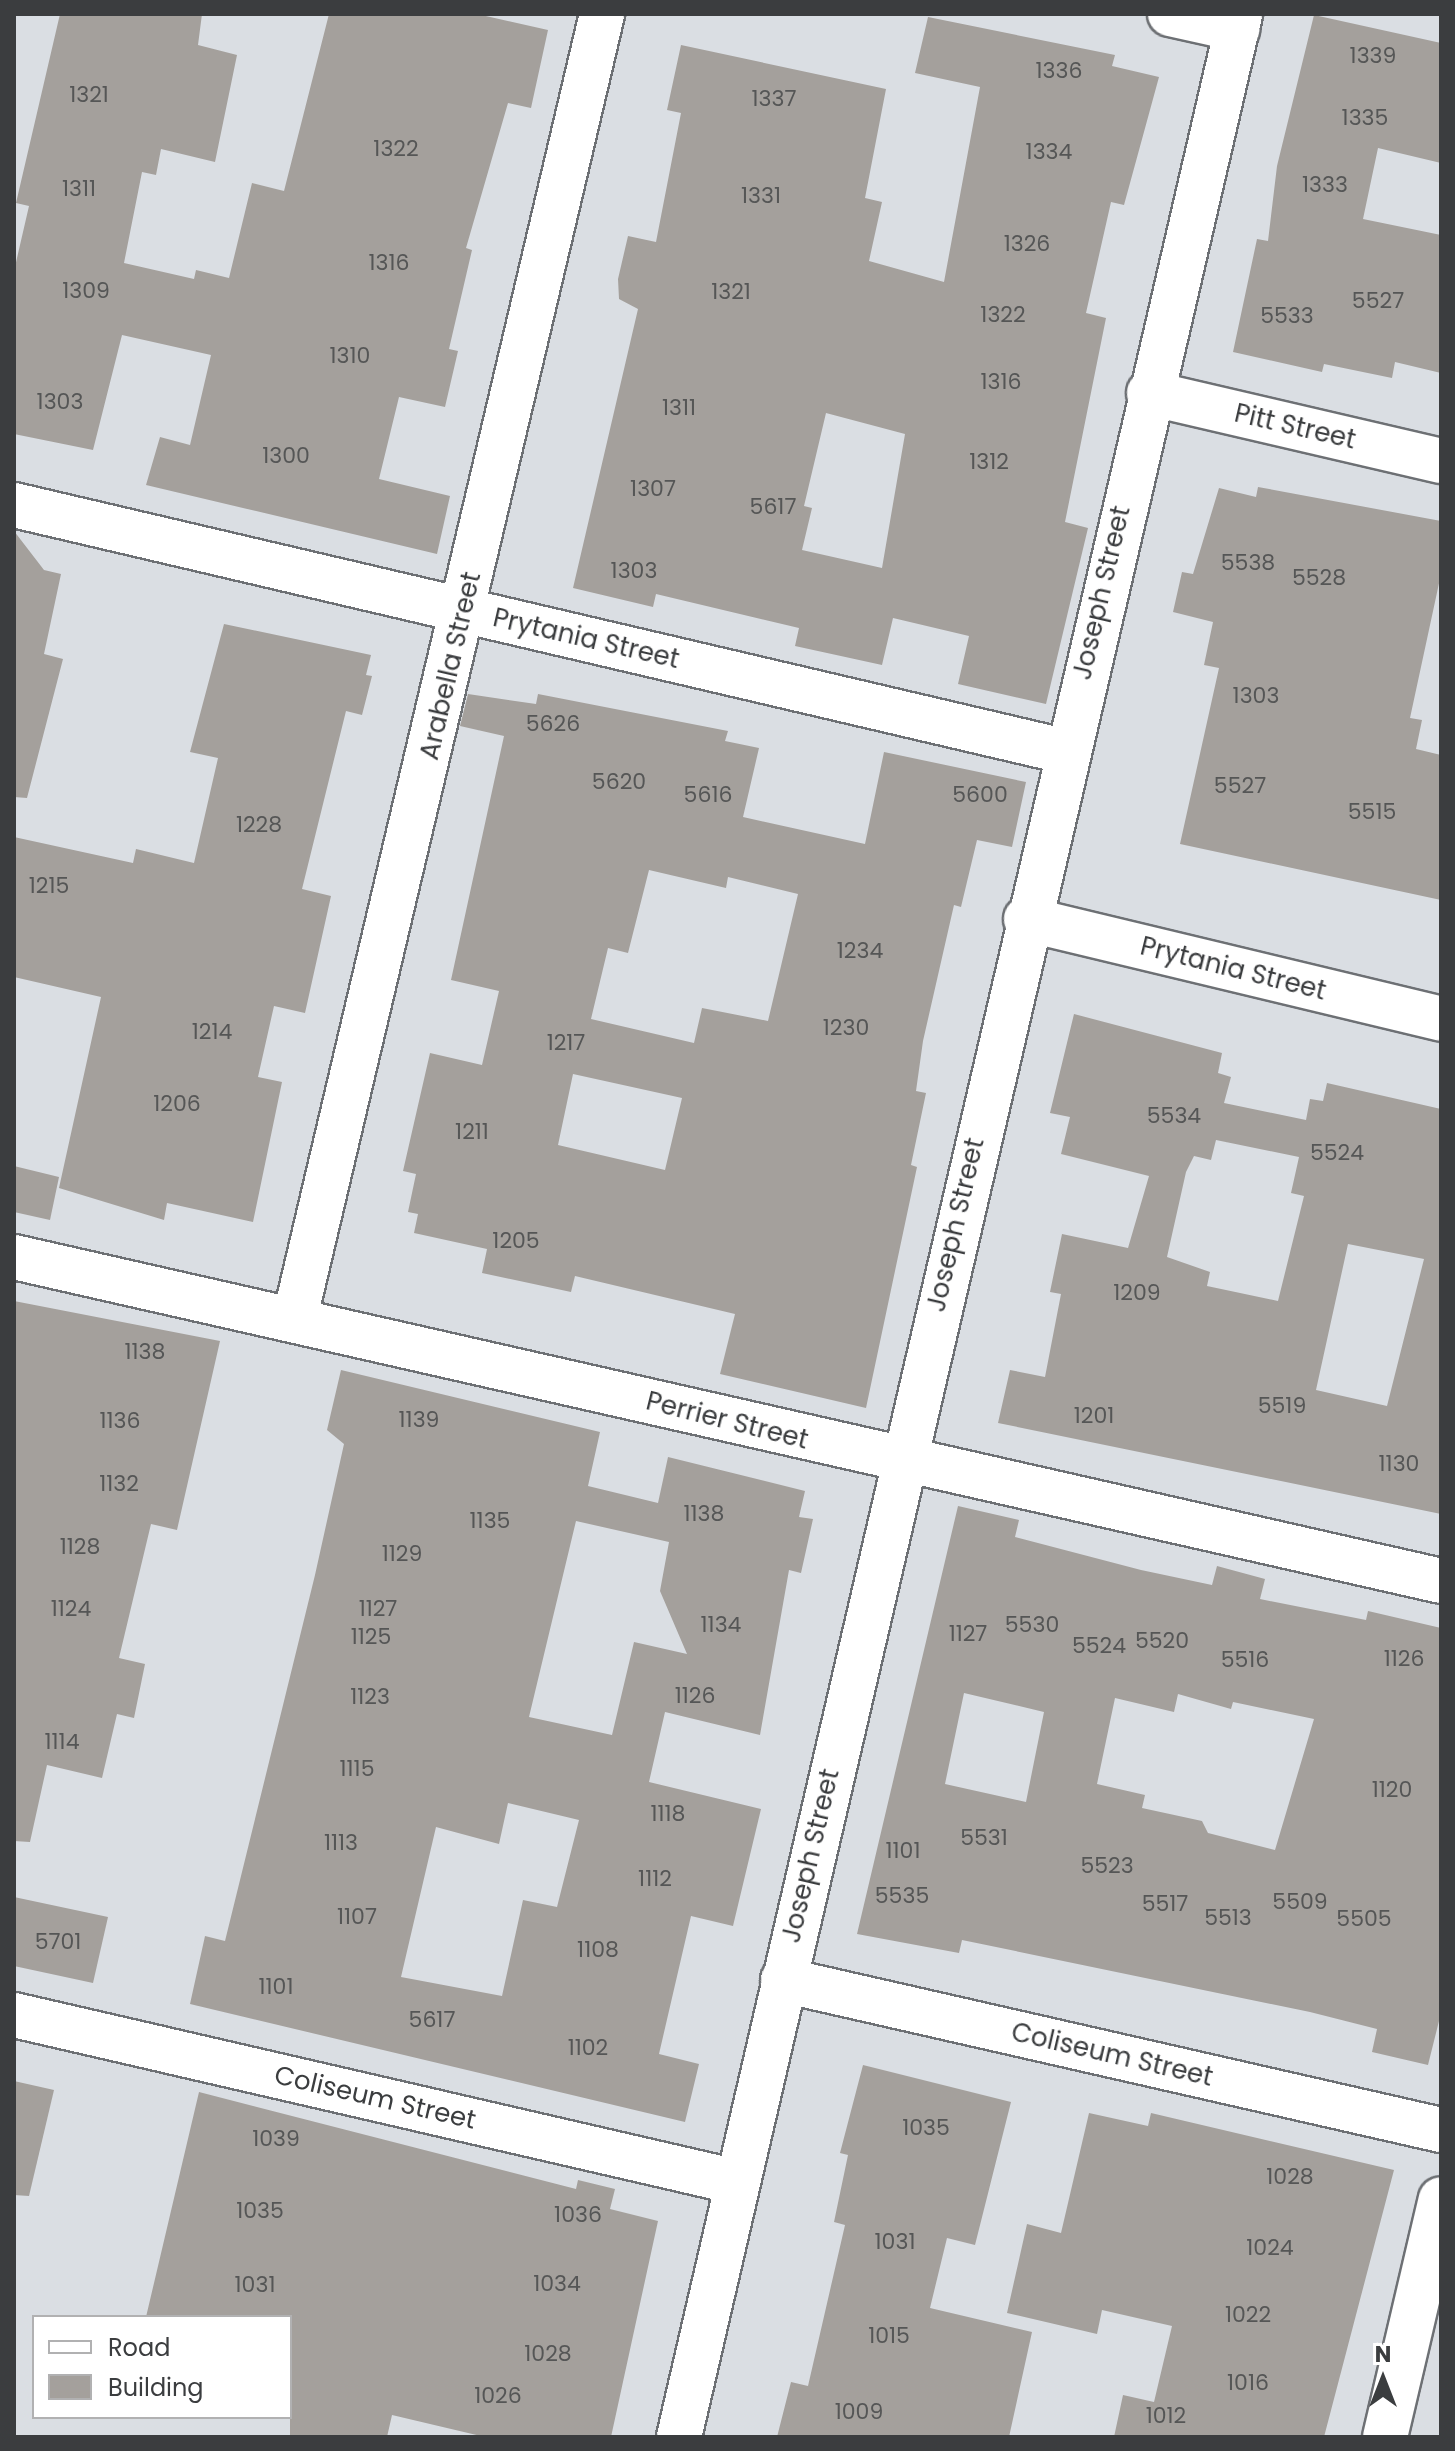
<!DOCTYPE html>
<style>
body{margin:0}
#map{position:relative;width:1455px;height:2451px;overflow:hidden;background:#dadee3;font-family:Poppins,sans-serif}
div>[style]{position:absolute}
.building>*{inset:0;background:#a4a09c}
.roads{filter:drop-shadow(2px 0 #6d7074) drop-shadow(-2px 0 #6d7074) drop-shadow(0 2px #6d7074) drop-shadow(0 -2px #6d7074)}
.minor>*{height:44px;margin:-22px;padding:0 22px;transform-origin:22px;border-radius:22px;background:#fff}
span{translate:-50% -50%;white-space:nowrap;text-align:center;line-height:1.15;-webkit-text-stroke:7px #fff;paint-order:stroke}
.number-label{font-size:22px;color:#555656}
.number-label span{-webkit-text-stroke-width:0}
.street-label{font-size:26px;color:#3b3d3f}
.frame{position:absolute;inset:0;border:16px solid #3b3d3f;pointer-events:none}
.legend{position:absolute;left:32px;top:2315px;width:260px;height:104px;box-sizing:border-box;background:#fff;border:2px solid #b1b1b2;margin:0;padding:10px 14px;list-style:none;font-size:24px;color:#3b3d3f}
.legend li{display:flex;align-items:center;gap:16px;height:40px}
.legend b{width:40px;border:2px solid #b1b1b2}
.north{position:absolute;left:1343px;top:2339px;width:80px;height:80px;-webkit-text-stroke:6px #fff;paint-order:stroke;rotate:0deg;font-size:22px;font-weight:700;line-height:32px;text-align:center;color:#3b3d3f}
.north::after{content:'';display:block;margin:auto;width:28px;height:36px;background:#3b3d3f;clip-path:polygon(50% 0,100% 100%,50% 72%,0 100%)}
</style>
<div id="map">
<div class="building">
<div style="clip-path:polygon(60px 14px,202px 14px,198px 45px,237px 55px,215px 162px,161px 149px,156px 175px,142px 172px,124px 263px,194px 279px,196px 270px,229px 278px,252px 183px,284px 191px,329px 14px,477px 14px,548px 30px,531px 108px,508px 103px,466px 248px,472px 250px,449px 349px,458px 351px,445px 407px,399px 397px,379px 479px,450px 496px,437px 554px,146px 485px,160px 437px,190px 445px,211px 355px,122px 335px,93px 450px,14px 434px,14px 271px,29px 206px,16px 203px)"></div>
<div style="clip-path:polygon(1314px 15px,1441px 43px,1441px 163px,1378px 148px,1363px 219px,1441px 235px,1441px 373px,1395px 362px,1392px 378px,1324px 364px,1322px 372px,1233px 352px,1257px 239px,1268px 241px,1277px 166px)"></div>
<div style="clip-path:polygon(evenodd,928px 17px,1115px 55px,1112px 66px,1159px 77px,1124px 205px,1111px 202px,1086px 313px,1106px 318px,1065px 522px,1088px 528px,1046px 704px,958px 684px,969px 636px,893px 618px,882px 665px,795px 646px,799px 628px,656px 594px,653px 607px,573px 588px,638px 309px,619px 299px,618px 279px,628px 236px,656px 242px,681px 113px,667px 110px,681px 45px,886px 89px,865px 198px,882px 202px,869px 261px,944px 282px,980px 87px,915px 73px,928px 17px,826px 413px,905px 434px,882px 568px,802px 550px,812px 508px,804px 506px,826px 413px)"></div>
<div style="clip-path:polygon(1258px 487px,1441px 521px,1441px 574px,1410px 718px,1422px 720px,1416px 749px,1441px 755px,1441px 900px,1180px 844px,1219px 668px,1204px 665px,1213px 622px,1173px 612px,1182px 572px,1193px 574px,1219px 488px,1256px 497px)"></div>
<div style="clip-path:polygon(14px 531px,44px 570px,61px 574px,44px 654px,63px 659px,27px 798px,14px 797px)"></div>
<div style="clip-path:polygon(224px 624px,371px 655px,366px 675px,372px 676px,362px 715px,346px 711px,302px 889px,331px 896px,305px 1013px,274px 1006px,258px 1077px,282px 1082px,253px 1222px,167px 1203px,164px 1220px,59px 1188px,101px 997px,14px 977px,14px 837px,133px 863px,136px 849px,194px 863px,218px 758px,190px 752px)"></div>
<div style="clip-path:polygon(evenodd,468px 694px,536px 704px,538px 694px,728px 731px,725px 741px,759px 748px,743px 817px,865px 844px,884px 752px,1026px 782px,1012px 847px,977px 840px,961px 907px,954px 905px,923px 1041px,916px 1091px,926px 1093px,911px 1165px,917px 1167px,866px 1408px,720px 1374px,735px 1314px,575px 1276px,571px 1292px,482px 1273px,487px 1249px,414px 1233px,418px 1214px,408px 1212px,416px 1174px,403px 1171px,430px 1053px,482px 1065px,499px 991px,451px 980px,504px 736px,460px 726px,468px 694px,649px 870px,726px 888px,728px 877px,798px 894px,768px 1021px,702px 1008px,694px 1043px,591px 1019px,608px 948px,628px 953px,649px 870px,468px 694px,573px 1074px,682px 1098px,665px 1170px,558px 1145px,573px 1074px)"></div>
<div style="clip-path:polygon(evenodd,1074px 1014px,1222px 1053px,1218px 1073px,1231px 1077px,1224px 1103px,1306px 1120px,1310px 1099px,1323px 1101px,1327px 1083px,1441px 1109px,1441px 1514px,998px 1423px,1010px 1370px,1045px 1377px,1061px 1294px,1050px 1292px,1062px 1234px,1128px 1248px,1149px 1176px,1061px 1154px,1070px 1117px,1050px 1113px,1074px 1014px,1216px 1140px,1299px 1157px,1291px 1193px,1304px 1196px,1278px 1301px,1207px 1286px,1210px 1272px,1167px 1257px,1186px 1172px,1194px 1156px,1211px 1160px,1216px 1140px,1074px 1014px,1348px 1244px,1424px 1259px,1387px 1406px,1316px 1390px,1348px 1244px)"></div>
<div style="clip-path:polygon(14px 1166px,59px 1177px,50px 1220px,14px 1212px)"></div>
<div style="clip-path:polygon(14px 1301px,220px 1341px,177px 1530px,151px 1524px,119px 1658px,145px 1664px,134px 1718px,117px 1714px,102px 1778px,47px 1765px,30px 1842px,14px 1841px)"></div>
<div style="clip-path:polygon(evenodd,341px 1370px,600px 1432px,588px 1486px,658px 1503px,668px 1457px,805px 1491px,799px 1517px,813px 1519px,801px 1573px,789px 1570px,760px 1735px,665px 1712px,649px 1782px,761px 1809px,733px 1926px,691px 1916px,659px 2054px,699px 2064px,685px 2122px,190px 2004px,205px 1936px,225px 1941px,315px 1575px,344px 1444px,327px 1430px,341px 1370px,576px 1521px,669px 1542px,660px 1591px,687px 1654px,634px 1642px,612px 1735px,529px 1717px,576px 1521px,341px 1370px,508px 1803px,579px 1820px,557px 1907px,523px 1900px,502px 1996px,401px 1977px,436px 1827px,499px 1844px,508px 1803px)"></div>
<div style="clip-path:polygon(evenodd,958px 1506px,1019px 1520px,1015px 1537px,1141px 1570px,1212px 1585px,1217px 1566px,1265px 1579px,1260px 1599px,1366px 1620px,1368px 1611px,1441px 1628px,1441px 2013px,1428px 2065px,1372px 2052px,1377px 2029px,1310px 2012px,962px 1940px,959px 1953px,857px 1934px,958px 1506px,964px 1693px,1044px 1712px,1026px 1802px,945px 1784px,964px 1693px,958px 1506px,1178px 1694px,1231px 1709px,1233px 1702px,1314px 1719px,1275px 1850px,1208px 1833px,1202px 1821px,1142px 1808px,1145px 1795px,1097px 1784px,1115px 1698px,1174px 1712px,1178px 1694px)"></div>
<div style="clip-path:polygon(14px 1897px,108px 1917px,93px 1983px,14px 1966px)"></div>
<div style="clip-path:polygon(863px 2065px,1011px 2102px,975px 2245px,947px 2238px,930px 2308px,1032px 2332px,1009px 2437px,777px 2437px,791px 2382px,808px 2386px,845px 2225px,834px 2222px,848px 2155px,840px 2153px)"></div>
<div style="clip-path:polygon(14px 2081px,54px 2090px,29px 2196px,14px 2195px)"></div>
<div style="clip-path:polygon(199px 2092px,576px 2189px,578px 2180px,615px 2189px,610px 2209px,658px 2221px,611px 2437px,485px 2437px,392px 2415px,387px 2437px,290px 2437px,290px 2317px,146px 2317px)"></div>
<div style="clip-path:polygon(1089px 2113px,1148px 2126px,1151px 2113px,1394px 2170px,1324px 2437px,1114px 2437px,1123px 2395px,1154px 2402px,1172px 2326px,1102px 2310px,1097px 2334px,1007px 2313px,1027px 2224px,1061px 2233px)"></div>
</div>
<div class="roads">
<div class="minor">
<div style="left:1170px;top:14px;width:69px;rotate:12.6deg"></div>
<div style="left:1149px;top:393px;width:300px;rotate:13.1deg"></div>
<div style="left:14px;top:505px;width:1078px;rotate:13.19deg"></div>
<div style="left:1026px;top:919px;width:427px;rotate:13.5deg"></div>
<div style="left:14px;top:1257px;width:1463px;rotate:12.79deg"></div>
<div style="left:295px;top:1317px;width:1339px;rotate:-76.74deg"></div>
<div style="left:783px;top:1980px;width:675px;rotate:12.84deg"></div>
<div style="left:14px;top:2015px;width:742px;rotate:13.01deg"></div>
<div style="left:679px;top:2437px;width:2487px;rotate:-76.96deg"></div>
<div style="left:1385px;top:2437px;width:244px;rotate:-76.8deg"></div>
</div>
</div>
<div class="number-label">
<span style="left:1373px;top:56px">1339</span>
<span style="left:1059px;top:71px">1336</span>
<span style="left:89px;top:95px">1321</span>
<span style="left:774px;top:99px">1337</span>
<span style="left:1365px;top:118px">1335</span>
<span style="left:396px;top:149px">1322</span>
<span style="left:1049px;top:152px">1334</span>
<span style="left:1325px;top:185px">1333</span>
<span style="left:79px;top:189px">1311</span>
<span style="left:761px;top:196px">1331</span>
<span style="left:1027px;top:244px">1326</span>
<span style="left:389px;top:263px">1316</span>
<span style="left:86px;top:291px">1309</span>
<span style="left:731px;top:292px">1321</span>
<span style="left:1378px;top:301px">5527</span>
<span style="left:1003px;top:315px">1322</span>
<span style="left:1287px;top:316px">5533</span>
<span style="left:350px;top:356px">1310</span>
<span style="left:1001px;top:382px">1316</span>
<span style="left:60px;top:402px">1303</span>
<span style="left:679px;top:408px">1311</span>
<span style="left:286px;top:456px">1300</span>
<span style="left:989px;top:462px">1312</span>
<span style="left:653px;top:489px">1307</span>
<span style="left:773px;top:507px">5617</span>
<span style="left:1248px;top:563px">5538</span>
<span style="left:634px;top:571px">1303</span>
<span style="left:1319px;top:578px">5528</span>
<span style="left:1256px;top:696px">1303</span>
<span style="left:553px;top:724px">5626</span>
<span style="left:619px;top:782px">5620</span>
<span style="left:1240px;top:786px">5527</span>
<span style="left:708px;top:795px">5616</span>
<span style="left:980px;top:795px">5600</span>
<span style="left:1372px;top:812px">5515</span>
<span style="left:259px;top:825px">1228</span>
<span style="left:49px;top:886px">1215</span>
<span style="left:860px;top:951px">1234</span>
<span style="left:846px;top:1028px">1230</span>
<span style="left:212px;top:1032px">1214</span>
<span style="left:566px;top:1043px">1217</span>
<span style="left:177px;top:1104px">1206</span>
<span style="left:1174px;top:1116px">5534</span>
<span style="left:472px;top:1132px">1211</span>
<span style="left:1337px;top:1153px">5524</span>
<span style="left:516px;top:1241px">1205</span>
<span style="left:1137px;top:1293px">1209</span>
<span style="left:145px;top:1352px">1138</span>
<span style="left:1282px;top:1406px">5519</span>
<span style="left:1094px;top:1416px">1201</span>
<span style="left:419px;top:1420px">1139</span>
<span style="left:120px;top:1421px">1136</span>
<span style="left:1399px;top:1464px">1130</span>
<span style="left:119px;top:1484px">1132</span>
<span style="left:704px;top:1514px">1138</span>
<span style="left:490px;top:1521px">1135</span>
<span style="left:80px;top:1547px">1128</span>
<span style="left:402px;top:1554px">1129</span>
<span style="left:71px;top:1609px">1124</span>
<span style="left:378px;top:1609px">1127</span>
<span style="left:721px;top:1625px">1134</span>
<span style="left:1032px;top:1625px">5530</span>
<span style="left:968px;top:1634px">1127</span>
<span style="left:371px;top:1637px">1125</span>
<span style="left:1162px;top:1641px">5520</span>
<span style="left:1099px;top:1646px">5524</span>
<span style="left:1404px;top:1659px">1126</span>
<span style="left:1245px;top:1660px">5516</span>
<span style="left:695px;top:1696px">1126</span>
<span style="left:370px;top:1697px">1123</span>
<span style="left:62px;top:1742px">1114</span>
<span style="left:357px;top:1769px">1115</span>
<span style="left:1392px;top:1790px">1120</span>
<span style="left:668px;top:1814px">1118</span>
<span style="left:984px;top:1838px">5531</span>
<span style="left:341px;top:1843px">1113</span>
<span style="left:903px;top:1851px">1101</span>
<span style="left:1107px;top:1866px">5523</span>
<span style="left:655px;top:1879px">1112</span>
<span style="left:902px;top:1896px">5535</span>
<span style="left:1300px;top:1902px">5509</span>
<span style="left:1165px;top:1904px">5517</span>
<span style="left:357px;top:1917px">1107</span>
<span style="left:1228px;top:1918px">5513</span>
<span style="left:1364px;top:1919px">5505</span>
<span style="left:58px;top:1942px">5701</span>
<span style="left:598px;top:1950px">1108</span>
<span style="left:276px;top:1987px">1101</span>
<span style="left:432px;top:2020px">5617</span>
<span style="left:588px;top:2048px">1102</span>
<span style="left:926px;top:2128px">1035</span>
<span style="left:276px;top:2139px">1039</span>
<span style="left:1290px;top:2177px">1028</span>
<span style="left:260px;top:2211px">1035</span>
<span style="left:578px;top:2215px">1036</span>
<span style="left:895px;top:2242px">1031</span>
<span style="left:1270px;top:2248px">1024</span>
<span style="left:557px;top:2284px">1034</span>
<span style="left:255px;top:2285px">1031</span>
<span style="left:1248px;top:2315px">1022</span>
<span style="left:889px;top:2336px">1015</span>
<span style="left:548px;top:2354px">1028</span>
<span style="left:1248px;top:2383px">1016</span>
<span style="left:498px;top:2396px">1026</span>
<span style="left:859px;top:2412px">1009</span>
<span style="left:1166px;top:2416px">1012</span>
</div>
<div class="street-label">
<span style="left:1295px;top:427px;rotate:13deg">Pitt Street</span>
<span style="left:1102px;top:593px;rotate:-77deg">Joseph Street</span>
<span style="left:586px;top:639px;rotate:13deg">Prytania Street</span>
<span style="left:451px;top:666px;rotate:-77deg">Arabella Street</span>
<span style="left:1233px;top:969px;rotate:14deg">Prytania Street</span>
<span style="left:956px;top:1225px;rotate:-77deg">Joseph Street</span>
<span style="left:727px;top:1421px;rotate:14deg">Perrier Street</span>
<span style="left:811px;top:1856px;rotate:-77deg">Joseph Street</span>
<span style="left:1112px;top:2055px;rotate:13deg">Coliseum Street</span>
<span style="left:375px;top:2098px;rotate:13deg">Coliseum Street</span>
</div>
<div class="frame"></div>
<ul class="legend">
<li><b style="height:10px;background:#fff"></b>Road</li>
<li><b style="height:22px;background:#a4a09c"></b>Building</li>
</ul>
<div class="north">N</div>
</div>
